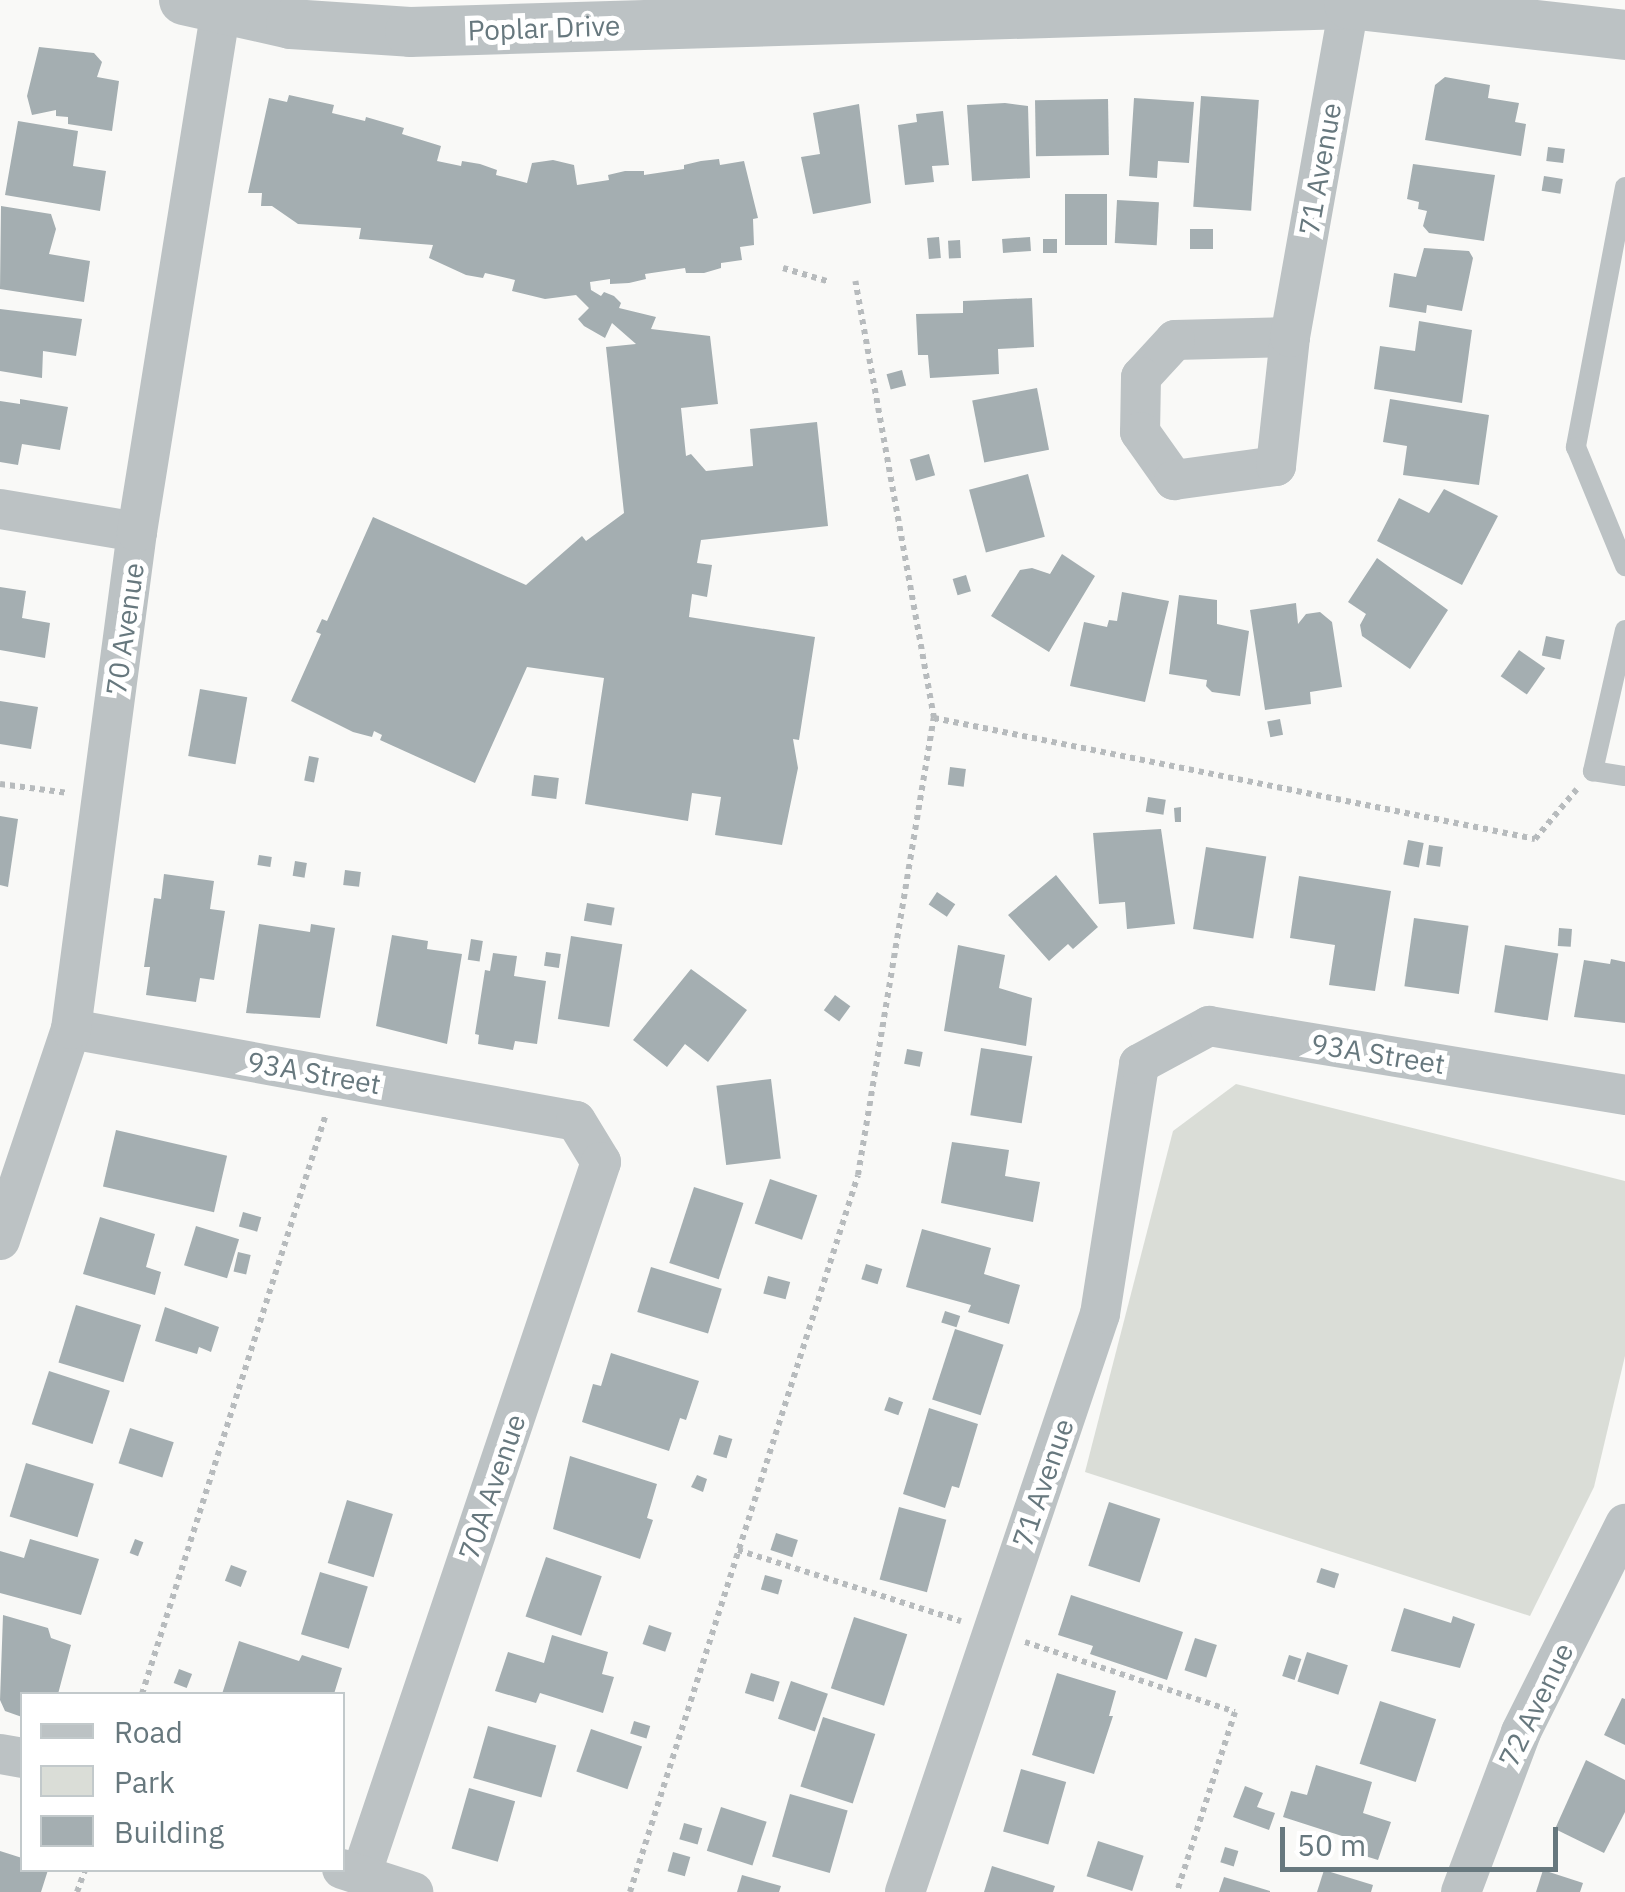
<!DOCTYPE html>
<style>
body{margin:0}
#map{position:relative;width:1625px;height:1892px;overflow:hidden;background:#f9f9f7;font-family:"IBM Plex Sans",sans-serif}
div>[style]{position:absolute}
.green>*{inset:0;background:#daddd7}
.building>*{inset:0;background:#a4aeb1;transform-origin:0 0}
.path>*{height:6px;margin-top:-3px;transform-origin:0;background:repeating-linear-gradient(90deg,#b7bbbd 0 5px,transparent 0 10px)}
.service>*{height:20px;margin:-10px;padding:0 10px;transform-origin:10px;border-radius:10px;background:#bcc2c4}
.minor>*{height:40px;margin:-20px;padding:0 20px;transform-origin:20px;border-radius:20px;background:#bcc2c4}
.tertiary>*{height:50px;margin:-25px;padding:0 25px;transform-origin:25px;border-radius:25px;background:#bcc2c4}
span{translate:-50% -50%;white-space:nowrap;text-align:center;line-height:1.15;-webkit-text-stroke:10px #fff;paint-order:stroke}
.street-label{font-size:28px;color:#67787e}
.legend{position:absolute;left:20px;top:1692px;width:325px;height:180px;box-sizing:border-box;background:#fff;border:2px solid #c2c9cb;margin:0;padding:12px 18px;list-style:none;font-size:30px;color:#67787e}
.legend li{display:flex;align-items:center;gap:20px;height:50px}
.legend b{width:50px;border:2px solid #c2c9cb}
.scale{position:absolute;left:1280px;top:1827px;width:278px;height:45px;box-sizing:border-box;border:5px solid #67787e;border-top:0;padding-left:12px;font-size:30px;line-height:35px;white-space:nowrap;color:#67787e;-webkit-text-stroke:8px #fff;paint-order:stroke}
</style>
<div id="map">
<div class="green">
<div style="clip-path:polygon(1236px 1084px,1625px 1181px,1625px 1356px,1594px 1487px,1530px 1616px,1085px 1472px,1173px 1131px)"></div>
</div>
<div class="building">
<div style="clip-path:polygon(39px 47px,94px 53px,102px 62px,97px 77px,119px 81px,112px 131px,68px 124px,68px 117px,56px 116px,56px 110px,32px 115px,27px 96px)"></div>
<div style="clip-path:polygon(1445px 77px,1490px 85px,1488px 98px,1519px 103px,1515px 122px,1526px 124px,1521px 156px,1425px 140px,1435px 85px)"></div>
<div style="clip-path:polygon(289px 95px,334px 105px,332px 113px,365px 121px,366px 117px,404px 128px,402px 134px,441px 146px,437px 161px,461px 166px,462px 161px,480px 164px,497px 170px,496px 175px,527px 183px,532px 163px,553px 160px,574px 165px,577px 185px,609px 180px,608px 175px,625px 171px,644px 171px,644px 175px,684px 169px,684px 165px,701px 161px,719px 159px,720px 165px,744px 161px,758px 218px,753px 219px,754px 245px,740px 247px,742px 260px,721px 263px,721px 268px,704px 273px,686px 273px,685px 268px,645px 274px,646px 279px,629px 283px,610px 284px,610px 279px,590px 282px,591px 290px,601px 296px,604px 292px,614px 296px,621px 303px,619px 308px,656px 317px,651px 329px,710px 336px,718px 404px,681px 408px,686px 456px,691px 454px,706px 471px,753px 466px,750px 429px,817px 422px,828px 526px,701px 540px,697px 563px,712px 565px,707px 597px,692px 594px,689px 617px,815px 637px,799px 740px,793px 739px,798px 768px,782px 845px,715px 835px,721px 797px,692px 793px,688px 821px,585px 804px,604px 678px,527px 667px,475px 783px,380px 740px,382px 735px,374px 731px,372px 737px,353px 732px,291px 701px,321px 634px,316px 632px,322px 619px,327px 621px,373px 517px,526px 585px,582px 536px,586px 541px,624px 513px,606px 347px,636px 344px,612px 323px,605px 338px,584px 326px,578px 319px,589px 308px,576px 295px,545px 299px,512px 291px,515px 280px,485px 273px,483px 278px,466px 275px,429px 258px,433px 245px,359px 239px,361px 228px,298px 224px,272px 206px,261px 206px,262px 193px,248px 193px,269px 98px,287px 102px)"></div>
<div style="left:1201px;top:96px;width:58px;height:111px;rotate:4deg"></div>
<div style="clip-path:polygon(1134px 98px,1194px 102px,1189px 163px,1158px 161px,1157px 178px,1129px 176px)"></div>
<div style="left:1108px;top:99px;width:56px;height:73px;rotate:89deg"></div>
<div style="clip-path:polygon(1005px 103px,1028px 106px,1030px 178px,972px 181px,967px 105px)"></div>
<div style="clip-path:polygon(859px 104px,871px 203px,813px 214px,801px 157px,820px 154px,813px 113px)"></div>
<div style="clip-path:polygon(943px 111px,949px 165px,932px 166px,934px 182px,905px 185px,898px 125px,917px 122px,916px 114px)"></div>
<div style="clip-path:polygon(18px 121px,78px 131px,73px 166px,106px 171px,100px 211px,5px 195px)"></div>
<div style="left:1548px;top:147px;width:17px;height:14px;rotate:7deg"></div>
<div style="clip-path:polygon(1413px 164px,1495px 175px,1484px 241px,1429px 233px,1423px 226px,1427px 211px,1418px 209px,1419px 202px,1407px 199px)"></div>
<div style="left:1544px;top:176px;width:19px;height:15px;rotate:9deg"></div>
<div style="left:1107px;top:194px;width:51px;height:42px;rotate:90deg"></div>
<div style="left:1117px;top:200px;width:42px;height:43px;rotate:3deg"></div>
<div style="clip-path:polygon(1px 206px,51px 214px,56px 229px,49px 254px,90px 261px,84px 302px,0 289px)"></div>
<div style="left:1190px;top:229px;width:23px;height:20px"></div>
<div style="left:939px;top:237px;width:21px;height:12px;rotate:85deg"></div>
<div style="left:1030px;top:237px;width:14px;height:28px;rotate:86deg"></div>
<div style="left:1057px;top:239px;width:14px;height:14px;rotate:90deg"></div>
<div style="left:960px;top:240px;width:18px;height:12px;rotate:87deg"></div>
<div style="clip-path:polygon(1424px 248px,1469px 251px,1473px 258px,1462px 311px,1427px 305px,1426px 313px,1389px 307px,1394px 273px,1416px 277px)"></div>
<div style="clip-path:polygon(1032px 298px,1034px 347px,998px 349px,999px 374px,930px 378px,928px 355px,918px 355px,916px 314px,963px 313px,963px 301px)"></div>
<div style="clip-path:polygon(0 309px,82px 319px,76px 356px,43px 351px,42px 378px,0 371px)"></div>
<div style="clip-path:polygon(1419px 321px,1472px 330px,1462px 403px,1374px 389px,1380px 346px,1415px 351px)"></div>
<div style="left:902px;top:370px;width:16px;height:16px;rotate:75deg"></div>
<div style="left:1037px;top:388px;width:63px;height:66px;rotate:79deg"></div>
<div style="clip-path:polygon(20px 399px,68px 407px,60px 450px,22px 444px,18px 465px,0 462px,0 401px,20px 404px)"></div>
<div style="clip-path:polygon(1390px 399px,1489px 415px,1479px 485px,1403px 475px,1407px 446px,1383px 442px)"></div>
<div style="left:929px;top:454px;width:22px;height:20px;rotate:74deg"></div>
<div style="left:1028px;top:474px;width:65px;height:61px;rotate:75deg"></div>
<div style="clip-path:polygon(1444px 489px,1498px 516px,1462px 585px,1377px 541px,1399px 498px,1429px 513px)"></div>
<div style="clip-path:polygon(1062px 554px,1095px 576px,1049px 652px,991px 616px,1020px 570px,1032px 568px,1050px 574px)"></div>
<div style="clip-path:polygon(1377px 558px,1448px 610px,1410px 669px,1362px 636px,1360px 625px,1366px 614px,1348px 602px)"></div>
<div style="left:966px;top:575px;width:17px;height:14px;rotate:73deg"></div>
<div style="clip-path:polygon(0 587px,26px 591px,22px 618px,50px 623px,45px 658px,0 650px)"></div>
<div style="clip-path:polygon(1122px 592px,1169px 601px,1145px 702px,1070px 686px,1084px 622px,1107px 627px,1109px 620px,1117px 621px)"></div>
<div style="clip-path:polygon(1179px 595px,1217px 600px,1217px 624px,1249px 631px,1240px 696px,1212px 692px,1206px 686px,1207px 680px,1169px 674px)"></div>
<div style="clip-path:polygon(1296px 603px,1298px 624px,1306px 614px,1320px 612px,1332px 622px,1342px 687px,1310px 692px,1311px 704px,1265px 710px,1250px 610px)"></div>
<div style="left:1546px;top:636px;width:19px;height:20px;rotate:12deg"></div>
<div style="left:1519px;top:650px;width:32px;height:32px;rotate:35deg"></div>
<div style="left:200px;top:689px;width:48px;height:68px;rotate:10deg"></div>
<div style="clip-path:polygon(0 701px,38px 707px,31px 749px,0 744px)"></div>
<div style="left:1280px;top:719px;width:16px;height:13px;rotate:79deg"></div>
<div style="left:309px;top:756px;width:10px;height:25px;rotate:11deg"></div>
<div style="left:950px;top:767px;width:16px;height:18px;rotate:7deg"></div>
<div style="left:534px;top:775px;width:25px;height:21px;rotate:7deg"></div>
<div style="left:1148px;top:797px;width:18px;height:15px;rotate:9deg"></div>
<div style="clip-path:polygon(1181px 807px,1181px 822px,1175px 822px,1174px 808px)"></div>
<div style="clip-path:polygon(0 816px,18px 819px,8px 887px,0 885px)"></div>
<div style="clip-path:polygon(1161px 829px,1175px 924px,1127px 929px,1125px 902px,1099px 904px,1093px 833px)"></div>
<div style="left:1408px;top:840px;width:16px;height:25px;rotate:11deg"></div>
<div style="left:1429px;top:845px;width:14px;height:20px;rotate:8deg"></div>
<div style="left:1206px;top:847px;width:61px;height:83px;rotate:9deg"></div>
<div style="left:259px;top:855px;width:13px;height:10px;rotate:9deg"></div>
<div style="left:295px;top:861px;width:12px;height:15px;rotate:9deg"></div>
<div style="left:345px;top:870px;width:16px;height:15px;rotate:7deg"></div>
<div style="clip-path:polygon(164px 874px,214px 881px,210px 909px,225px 911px,214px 980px,200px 978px,196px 1002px,146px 995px,150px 967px,144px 967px,154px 898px,161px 899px)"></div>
<div style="clip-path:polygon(1056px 875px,1098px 927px,1073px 949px,1068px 944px,1049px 961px,1008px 915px)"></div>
<div style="clip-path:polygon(1299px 876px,1391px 891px,1375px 991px,1329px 985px,1335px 945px,1290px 938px)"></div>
<div style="left:937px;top:892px;width:22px;height:15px;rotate:34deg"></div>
<div style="left:587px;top:903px;width:28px;height:18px;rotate:10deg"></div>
<div style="left:1414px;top:918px;width:55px;height:69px;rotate:8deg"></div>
<div style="clip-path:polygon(259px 924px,310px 932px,311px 924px,335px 928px,320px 1018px,246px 1013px)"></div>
<div style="left:1559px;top:928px;width:13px;height:18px;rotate:4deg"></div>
<div style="clip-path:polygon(392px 935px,428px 941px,427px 949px,462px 954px,447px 1044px,376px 1026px)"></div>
<div style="left:571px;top:936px;width:52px;height:84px;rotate:9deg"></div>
<div style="left:471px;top:939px;width:12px;height:21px;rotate:9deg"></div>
<div style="clip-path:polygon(958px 945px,1005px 955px,999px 988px,1032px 998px,1026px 1046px,944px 1031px)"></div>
<div style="left:1505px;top:945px;width:54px;height:68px;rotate:9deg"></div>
<div style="left:546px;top:952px;width:15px;height:14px;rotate:8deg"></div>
<div style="clip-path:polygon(493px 953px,517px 956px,514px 976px,546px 981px,537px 1044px,515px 1041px,513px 1050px,478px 1044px,479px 1035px,475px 1034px,485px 970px,490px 971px)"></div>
<div style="clip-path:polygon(1611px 959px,1625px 962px,1625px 1023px,1574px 1017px,1584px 960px,1610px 964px)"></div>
<div style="clip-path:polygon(691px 969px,747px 1010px,708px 1062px,685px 1044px,667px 1067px,633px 1040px)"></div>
<div style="left:835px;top:995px;width:19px;height:19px;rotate:36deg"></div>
<div style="left:981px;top:1048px;width:52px;height:68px;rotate:9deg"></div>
<div style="left:907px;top:1049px;width:16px;height:15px;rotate:11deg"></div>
<div style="left:771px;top:1079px;width:80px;height:55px;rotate:83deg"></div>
<div style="left:116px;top:1130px;width:114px;height:58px;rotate:13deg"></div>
<div style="clip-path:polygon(952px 1142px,1009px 1150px,1005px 1176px,1040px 1182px,1033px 1222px,941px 1203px)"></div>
<div style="left:770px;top:1179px;width:50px;height:47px;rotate:19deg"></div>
<div style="left:694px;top:1187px;width:52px;height:80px;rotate:18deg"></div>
<div style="left:243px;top:1212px;width:19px;height:15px;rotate:16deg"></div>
<div style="clip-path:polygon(100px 1217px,155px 1234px,146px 1267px,161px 1272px,155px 1295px,83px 1274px)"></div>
<div style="left:196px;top:1226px;width:45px;height:41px;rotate:17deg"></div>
<div style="clip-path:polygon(922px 1229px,991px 1248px,984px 1274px,1020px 1285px,1009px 1324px,968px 1312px,971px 1305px,906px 1287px)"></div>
<div style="left:238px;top:1252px;width:13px;height:20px;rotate:13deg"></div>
<div style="left:866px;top:1264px;width:17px;height:16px;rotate:17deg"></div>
<div style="left:651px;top:1267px;width:74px;height:47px;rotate:17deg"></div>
<div style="left:768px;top:1276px;width:23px;height:18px;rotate:15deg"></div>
<div style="left:76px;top:1305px;width:68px;height:60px;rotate:17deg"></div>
<div style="clip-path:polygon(165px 1307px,219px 1327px,211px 1352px,199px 1347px,197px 1354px,155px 1341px)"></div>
<div style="left:945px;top:1311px;width:16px;height:12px;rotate:18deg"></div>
<div style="left:955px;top:1329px;width:51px;height:74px;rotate:18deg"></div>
<div style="clip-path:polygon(611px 1353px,699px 1381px,686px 1420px,680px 1418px,669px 1451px,582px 1422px,593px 1384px,601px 1386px)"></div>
<div style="left:49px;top:1371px;width:64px;height:56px;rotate:18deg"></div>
<div style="left:889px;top:1397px;width:15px;height:14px;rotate:20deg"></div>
<div style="clip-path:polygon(929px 1408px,978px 1424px,959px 1488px,952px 1486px,945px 1508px,903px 1494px)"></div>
<div style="left:130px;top:1428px;width:46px;height:37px;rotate:18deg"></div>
<div style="left:719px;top:1435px;width:14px;height:20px;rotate:17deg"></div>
<div style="clip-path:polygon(570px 1456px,657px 1484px,647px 1518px,653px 1520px,640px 1559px,553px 1529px)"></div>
<div style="left:26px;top:1463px;width:71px;height:56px;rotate:17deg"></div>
<div style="clip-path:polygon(697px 1475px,707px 1479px,703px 1492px,691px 1487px)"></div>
<div style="left:347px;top:1500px;width:48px;height:66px;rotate:17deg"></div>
<div style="left:1109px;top:1502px;width:54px;height:67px;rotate:18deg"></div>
<div style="left:899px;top:1507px;width:49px;height:75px;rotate:15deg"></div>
<div style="left:776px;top:1533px;width:23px;height:18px;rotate:18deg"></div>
<div style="clip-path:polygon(30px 1539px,99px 1559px,81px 1615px,0 1593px,0 1551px,24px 1558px)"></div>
<div style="left:135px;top:1539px;width:9px;height:15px;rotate:21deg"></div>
<div style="left:546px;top:1557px;width:59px;height:63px;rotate:19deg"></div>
<div style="left:231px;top:1565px;width:17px;height:17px;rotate:21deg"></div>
<div style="left:1321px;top:1568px;width:19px;height:15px;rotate:18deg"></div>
<div style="left:320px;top:1572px;width:50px;height:65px;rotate:17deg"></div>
<div style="left:765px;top:1575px;width:18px;height:15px;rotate:16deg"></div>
<div style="clip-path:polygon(1071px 1595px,1183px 1632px,1167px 1680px,1090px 1654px,1093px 1646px,1058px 1635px)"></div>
<div style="clip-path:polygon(1404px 1608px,1451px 1623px,1453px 1616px,1475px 1624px,1460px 1668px,1391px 1651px)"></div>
<div style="clip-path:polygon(3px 1615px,48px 1628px,51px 1638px,71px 1645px,58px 1694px,22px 1694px,22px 1717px,5px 1711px,0 1700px)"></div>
<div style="left:854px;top:1617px;width:56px;height:75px;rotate:18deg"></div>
<div style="left:649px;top:1625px;width:24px;height:20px;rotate:19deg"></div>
<div style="clip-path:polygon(552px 1635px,608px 1652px,602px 1674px,614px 1677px,603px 1713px,540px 1693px,536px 1703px,495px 1691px,508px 1652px,544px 1663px)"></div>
<div style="left:1195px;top:1638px;width:23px;height:34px;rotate:18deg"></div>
<div style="clip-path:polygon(239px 1641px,299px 1661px,302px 1655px,342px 1668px,334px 1694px,222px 1694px)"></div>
<div style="left:1307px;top:1652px;width:43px;height:31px;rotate:18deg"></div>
<div style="left:1289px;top:1655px;width:13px;height:22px;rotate:18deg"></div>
<div style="left:179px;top:1669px;width:14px;height:15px;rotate:21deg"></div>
<div style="left:751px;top:1673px;width:30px;height:21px;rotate:17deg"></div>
<div style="clip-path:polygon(1057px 1673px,1116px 1691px,1109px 1716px,1113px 1716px,1094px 1774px,1032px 1755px)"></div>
<div style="left:791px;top:1681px;width:39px;height:40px;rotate:19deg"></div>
<div style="clip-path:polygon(1622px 1698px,1625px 1699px,1625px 1745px,1604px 1735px)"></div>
<div style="left:1380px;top:1701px;width:59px;height:66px;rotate:18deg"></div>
<div style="left:823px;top:1717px;width:55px;height:73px;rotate:18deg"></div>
<div style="left:634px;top:1721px;width:17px;height:13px;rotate:17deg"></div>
<div style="left:488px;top:1726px;width:71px;height:54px;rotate:16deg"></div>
<div style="left:591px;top:1729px;width:54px;height:45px;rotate:19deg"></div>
<div style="clip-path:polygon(1586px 1760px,1625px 1780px,1625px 1812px,1604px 1853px,1555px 1829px)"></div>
<div style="clip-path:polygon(1316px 1765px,1372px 1782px,1363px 1813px,1391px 1822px,1378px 1860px,1339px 1848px,1342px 1836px,1283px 1817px,1291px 1791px,1307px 1795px)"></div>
<div style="left:1021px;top:1769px;width:47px;height:65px;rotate:16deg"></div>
<div style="clip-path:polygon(1245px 1786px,1263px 1793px,1257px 1807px,1275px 1813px,1269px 1830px,1233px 1817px)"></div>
<div style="left:469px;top:1788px;width:48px;height:63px;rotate:16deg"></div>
<div style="left:790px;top:1794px;width:60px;height:65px;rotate:16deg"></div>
<div style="left:721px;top:1807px;width:48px;height:46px;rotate:18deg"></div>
<div style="left:684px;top:1823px;width:19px;height:17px;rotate:16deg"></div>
<div style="left:1098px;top:1841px;width:48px;height:37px;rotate:18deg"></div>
<div style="left:1225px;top:1847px;width:14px;height:16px;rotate:17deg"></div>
<div style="clip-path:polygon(0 1851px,22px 1858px,22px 1870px,48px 1870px,41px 1892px,0 1892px)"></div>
<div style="left:673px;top:1852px;width:18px;height:20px;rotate:16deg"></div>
<div style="clip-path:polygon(992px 1866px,1055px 1886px,1053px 1892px,984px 1892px)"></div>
<div style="clip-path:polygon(1324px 1870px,1373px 1885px,1371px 1892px,1317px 1892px)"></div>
<div style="clip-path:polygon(1543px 1870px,1583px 1883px,1580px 1892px,1536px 1892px)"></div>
<div style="clip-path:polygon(742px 1875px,781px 1886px,779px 1892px,737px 1892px)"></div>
<div style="clip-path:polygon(1224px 1877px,1270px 1891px,1270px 1892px,1219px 1892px)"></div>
</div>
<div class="path">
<div style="left:783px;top:268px;width:46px;rotate:16.5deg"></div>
<div style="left:934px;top:718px;width:613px;rotate:11.38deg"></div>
<div style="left:1535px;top:839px;width:65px;rotate:-50deg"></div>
<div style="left:0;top:784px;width:69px;rotate:7.5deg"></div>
<div style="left:738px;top:1550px;width:234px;rotate:17.7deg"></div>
<div style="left:1025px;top:1642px;width:221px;rotate:18.4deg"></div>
<div style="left:1235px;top:1712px;width:189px;rotate:107.9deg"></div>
<div style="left:142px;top:1694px;width:608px;rotate:-72.4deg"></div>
<div style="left:77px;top:1892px;width:23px;rotate:-70deg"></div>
<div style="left:630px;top:1892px;width:752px;rotate:-72.36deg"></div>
<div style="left:858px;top:1175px;width:463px;rotate:-80.6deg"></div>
<div style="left:934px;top:718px;width:444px;rotate:-100.2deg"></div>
</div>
<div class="service">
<div style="left:1625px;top:187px;width:265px;rotate:100.7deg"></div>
<div style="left:1576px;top:447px;width:129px;rotate:67.6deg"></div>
<div style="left:1625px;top:630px;width:145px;rotate:102.8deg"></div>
<div style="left:1593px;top:771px;width:32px;rotate:9deg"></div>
</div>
<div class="minor">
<div style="left:1290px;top:337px;width:115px;rotate:178.5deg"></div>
<div style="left:1175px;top:340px;width:50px;rotate:132.6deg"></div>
<div style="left:1141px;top:377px;width:55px;rotate:91deg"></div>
<div style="left:1140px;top:432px;width:59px;rotate:54.7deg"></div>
<div style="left:1174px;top:480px;width:103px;rotate:-7.8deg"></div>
<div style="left:1276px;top:466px;width:130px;rotate:-83.8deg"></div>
<div style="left:1290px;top:337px;width:342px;rotate:-79.9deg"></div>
<div style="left:0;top:509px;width:139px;rotate:9.5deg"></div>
<div style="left:71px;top:1029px;width:513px;rotate:10.32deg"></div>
<div style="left:576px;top:1121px;width:48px;rotate:58.6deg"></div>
<div style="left:601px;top:1162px;width:752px;rotate:108.6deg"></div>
<div style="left:0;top:1240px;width:223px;rotate:-71.4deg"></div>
<div style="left:71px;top:1029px;width:501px;rotate:-82.44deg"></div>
<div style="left:137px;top:532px;width:530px;rotate:-80.88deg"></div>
<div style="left:0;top:1754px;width:22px;rotate:10deg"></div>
<div style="left:342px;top:1869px;width:75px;rotate:17.9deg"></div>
<div style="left:905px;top:1892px;width:610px;rotate:-71.36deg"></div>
<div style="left:1100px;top:1314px;width:253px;rotate:-81.1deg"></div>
<div style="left:1139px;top:1064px;width:80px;rotate:-28.5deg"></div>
<div style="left:1209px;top:1026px;width:422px;rotate:9.4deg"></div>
<div style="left:1461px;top:1892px;width:171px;rotate:-69.4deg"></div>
<div style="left:1521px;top:1732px;width:233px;rotate:-63.4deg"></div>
</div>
<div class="tertiary">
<div style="left:184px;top:0;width:110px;rotate:12.6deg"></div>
<div style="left:291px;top:24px;width:119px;rotate:3.8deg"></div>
<div style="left:410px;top:32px;width:939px;rotate:-1.71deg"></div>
<div style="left:1349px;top:4px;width:278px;rotate:6.4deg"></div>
</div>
<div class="street-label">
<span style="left:544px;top:28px;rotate:-2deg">Poplar Drive</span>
<span style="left:1320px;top:169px;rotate:-80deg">71 Avenue</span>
<span style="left:125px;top:629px;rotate:-82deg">70 Avenue</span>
<span style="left:1378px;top:1054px;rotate:9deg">93A Street</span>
<span style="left:314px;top:1073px;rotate:10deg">93A Street</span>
<span style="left:1043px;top:1483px;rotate:-71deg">71 Avenue</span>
<span style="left:492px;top:1487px;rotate:-71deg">70A Avenue</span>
<span style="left:1536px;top:1705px;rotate:-64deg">72 Avenue</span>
</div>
<ul class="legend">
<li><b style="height:12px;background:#bcc2c4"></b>Road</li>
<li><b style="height:28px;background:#daddd7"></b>Park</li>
<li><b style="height:28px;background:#a4aeb1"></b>Building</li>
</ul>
<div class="scale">50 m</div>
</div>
